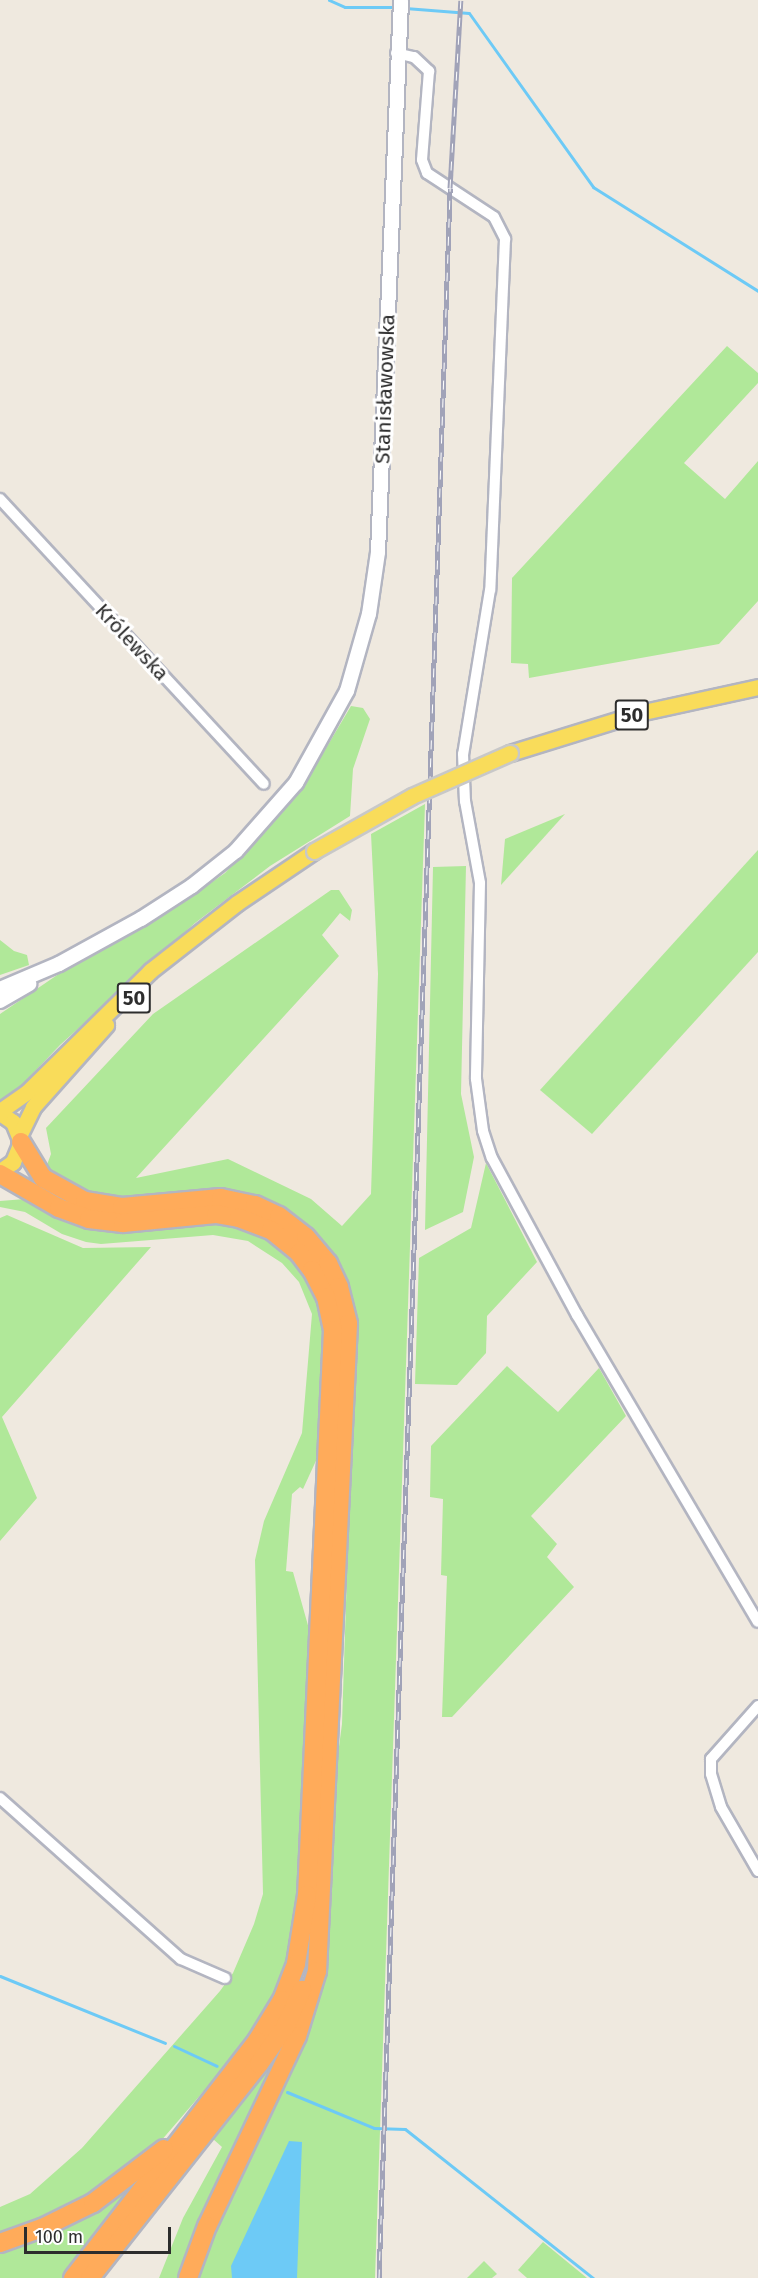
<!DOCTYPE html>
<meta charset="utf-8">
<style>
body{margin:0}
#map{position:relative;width:758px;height:2278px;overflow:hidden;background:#efe9df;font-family:"Fira Sans",sans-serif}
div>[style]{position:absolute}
.green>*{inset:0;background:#b0e899}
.water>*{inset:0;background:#6dcaf6}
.stream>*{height:3px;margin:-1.5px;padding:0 1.5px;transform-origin:1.5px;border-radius:1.5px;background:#6dcaf6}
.roads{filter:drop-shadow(2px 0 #b3b5c1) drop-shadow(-2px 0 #b3b5c1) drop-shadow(0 2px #b3b5c1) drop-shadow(0 -2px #b3b5c1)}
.street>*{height:10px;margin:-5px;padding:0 5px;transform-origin:5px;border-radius:5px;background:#fff}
.secondary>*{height:14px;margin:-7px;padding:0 7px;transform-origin:7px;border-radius:7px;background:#fff}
.primary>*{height:15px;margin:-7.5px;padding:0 7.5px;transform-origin:7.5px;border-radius:7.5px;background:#f9dc5a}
.highway>*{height:18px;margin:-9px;padding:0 9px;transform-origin:9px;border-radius:9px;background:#ffab5a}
.rail>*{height:5px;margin-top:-2.5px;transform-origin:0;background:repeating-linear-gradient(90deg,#fff 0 9px,#a1a3b8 0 18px);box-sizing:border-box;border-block:2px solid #a1a3b8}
.bridges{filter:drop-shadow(2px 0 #c8c8c8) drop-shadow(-2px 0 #c8c8c8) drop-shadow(0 2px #c8c8c8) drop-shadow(0 -2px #c8c8c8)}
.primary-bridge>*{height:15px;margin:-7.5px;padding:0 7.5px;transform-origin:7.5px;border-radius:7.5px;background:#f9dc5a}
span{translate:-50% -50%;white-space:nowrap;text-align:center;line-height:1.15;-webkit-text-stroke:6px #fff;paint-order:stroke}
.shield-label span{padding:2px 4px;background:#fff;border:2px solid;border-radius:4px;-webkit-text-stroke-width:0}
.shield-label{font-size:20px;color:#2d2d2d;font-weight:700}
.street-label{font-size:21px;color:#2d2d2d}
.scale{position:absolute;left:24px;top:2227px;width:147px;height:27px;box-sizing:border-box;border:3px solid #2d2d2d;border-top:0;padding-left:8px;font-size:18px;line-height:21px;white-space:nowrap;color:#2d2d2d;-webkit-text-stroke:4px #fff;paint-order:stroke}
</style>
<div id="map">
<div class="green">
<div style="clip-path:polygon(727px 346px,758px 373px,758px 383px,684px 463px,725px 499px,758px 461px,758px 601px,719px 644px,529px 678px,528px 664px,511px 663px,512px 578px)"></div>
<div style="clip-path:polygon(351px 706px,363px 708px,370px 719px,353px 769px,350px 816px,270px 866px,195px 923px,60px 1045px,19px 1088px,0 1100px,0 1014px,69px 967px,192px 896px,225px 873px,300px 792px)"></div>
<div style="clip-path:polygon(425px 804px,375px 2278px,194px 2278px,202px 2250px,299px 2046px,342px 1724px,355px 1332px,349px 1294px,210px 1191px,118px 1200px,89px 1196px,45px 1170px,51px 1154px,46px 1128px,153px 1014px,331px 890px,339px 890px,352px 910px,350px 921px,340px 913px,322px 935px,339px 956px,136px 1178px,228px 1159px,311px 1199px,342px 1226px,371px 1194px,378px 974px,371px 834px)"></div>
<div style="clip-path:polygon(565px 814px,501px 885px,505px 839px)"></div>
<div style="clip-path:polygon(758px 850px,758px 952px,592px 1134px,540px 1090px)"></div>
<div style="clip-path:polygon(466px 866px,461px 1094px,474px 1157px,463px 1212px,425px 1230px,433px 867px)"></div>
<div style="clip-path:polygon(0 940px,14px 951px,27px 955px,29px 965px,0 975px)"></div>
<div style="clip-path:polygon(486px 1163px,537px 1262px,487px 1316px,486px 1353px,457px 1385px,415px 1384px,419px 1258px,471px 1228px)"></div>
<div style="clip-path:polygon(28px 1195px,46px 1208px,207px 1219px,266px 1233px,299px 1262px,326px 1316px,320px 1452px,303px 1489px,300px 1487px,292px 1494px,286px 1571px,293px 1572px,309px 1629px,299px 1901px,285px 1978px,258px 2028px,154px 2149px,98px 2193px,0 2238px,0 2207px,30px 2194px,82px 2148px,220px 1991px,233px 1973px,254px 1924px,263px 1894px,255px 1560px,264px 1521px,302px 1433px,312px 1314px,299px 1282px,282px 1263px,248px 1241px,213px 1235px,101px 1244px,86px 1242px,62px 1234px,25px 1212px,0 1207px,0 1201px,25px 1199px)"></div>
<div style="clip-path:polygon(7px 1215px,83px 1248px,151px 1247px,2px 1417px,37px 1498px,0 1541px,0 1218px)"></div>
<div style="clip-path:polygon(507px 1366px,558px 1412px,599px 1368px,626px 1416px,531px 1516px,557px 1544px,547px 1557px,574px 1587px,452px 1717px,442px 1717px,447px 1576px,441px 1575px,443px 1499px,430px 1497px,431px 1446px)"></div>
<div style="clip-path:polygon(301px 2005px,181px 2278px,159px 2278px,183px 2218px,222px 2147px,213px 2139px,104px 2278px,97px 2278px)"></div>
<div style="clip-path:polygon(157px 2162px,67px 2278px,0 2278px,0 2248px)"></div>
<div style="clip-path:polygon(543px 2242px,587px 2278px,527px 2278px,518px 2270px)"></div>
<div style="clip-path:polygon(484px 2261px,497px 2274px,492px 2278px,467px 2278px)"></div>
</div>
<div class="water">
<div style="clip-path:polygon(289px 2141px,302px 2142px,297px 2278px,232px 2278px,231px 2266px)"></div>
</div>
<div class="stream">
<div style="left:329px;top:0;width:17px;rotate:24deg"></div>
<div style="left:345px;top:7px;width:51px"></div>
<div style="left:405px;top:8px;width:64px;rotate:4.5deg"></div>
<div style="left:469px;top:13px;width:214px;rotate:54.5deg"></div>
<div style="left:593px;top:187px;width:195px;rotate:32.2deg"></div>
<div style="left:0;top:1976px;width:178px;rotate:22.1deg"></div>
<div style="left:174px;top:2046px;width:47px;rotate:24.9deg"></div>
<div style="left:287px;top:2092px;width:94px;rotate:22.5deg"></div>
<div style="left:374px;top:2128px;width:31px;rotate:2deg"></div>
<div style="left:405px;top:2129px;width:240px;rotate:38.4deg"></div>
</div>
<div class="roads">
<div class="street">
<div style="left:396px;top:53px;width:18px;rotate:13deg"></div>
<div style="left:414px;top:57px;width:21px;rotate:43deg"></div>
<div style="left:429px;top:71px;width:89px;rotate:94.5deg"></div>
<div style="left:422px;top:160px;width:14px;rotate:69deg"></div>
<div style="left:427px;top:173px;width:80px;rotate:33.3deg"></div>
<div style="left:494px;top:217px;width:25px;rotate:63deg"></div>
<div style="left:505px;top:239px;width:351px;rotate:92.4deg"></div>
<div style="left:490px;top:590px;width:166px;rotate:99.3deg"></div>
<div style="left:463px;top:754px;width:47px;rotate:87.6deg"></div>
<div style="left:465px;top:801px;width:83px;rotate:79.6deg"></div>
<div style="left:480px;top:883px;width:196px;rotate:91.2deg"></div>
<div style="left:476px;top:1079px;width:52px;rotate:82.3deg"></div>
<div style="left:483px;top:1131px;width:28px;rotate:72deg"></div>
<div style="left:492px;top:1158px;width:179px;rotate:61.6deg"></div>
<div style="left:577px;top:1315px;width:356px;rotate:59.5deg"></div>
<div style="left:0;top:499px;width:388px;rotate:47.2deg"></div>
<div style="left:758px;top:1706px;width:71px;rotate:131.6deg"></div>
<div style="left:711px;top:1759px;width:15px;rotate:90deg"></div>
<div style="left:711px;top:1774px;width:34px;rotate:73deg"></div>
<div style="left:721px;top:1807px;width:74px;rotate:60deg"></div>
<div style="left:0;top:1798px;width:242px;rotate:41.7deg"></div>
<div style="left:181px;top:1959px;width:48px;rotate:23.4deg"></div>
</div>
<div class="secondary">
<div style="left:0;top:989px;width:64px;rotate:-23deg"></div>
<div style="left:59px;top:964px;width:94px;rotate:-28.8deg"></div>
<div style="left:141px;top:919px;width:61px;rotate:-32.9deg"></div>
<div style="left:192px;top:886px;width:56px;rotate:-38.5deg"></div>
<div style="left:236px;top:851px;width:91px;rotate:-48.6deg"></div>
<div style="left:296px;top:783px;width:105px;rotate:-61deg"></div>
<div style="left:347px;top:691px;width:80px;rotate:-74.1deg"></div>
<div style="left:369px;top:614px;width:63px;rotate:-81.7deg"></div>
<div style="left:378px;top:552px;width:552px;rotate:-87.61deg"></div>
<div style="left:0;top:1001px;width:34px;rotate:-30deg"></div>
</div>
<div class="primary">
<div style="left:510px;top:753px;width:135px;rotate:-17.2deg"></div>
<div style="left:639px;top:713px;width:122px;rotate:-12.3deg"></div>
<div style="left:0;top:1111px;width:32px;rotate:-35deg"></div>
<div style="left:26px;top:1093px;width:174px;rotate:-44.5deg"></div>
<div style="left:150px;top:971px;width:110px;rotate:-38deg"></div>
<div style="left:237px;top:903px;width:93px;rotate:-34deg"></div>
<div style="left:0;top:1113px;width:16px;rotate:35deg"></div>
<div style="left:13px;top:1122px;width:22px;rotate:68deg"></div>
<div style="left:21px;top:1142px;width:22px;rotate:112deg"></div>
<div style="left:13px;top:1162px;width:16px;rotate:145deg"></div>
<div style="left:20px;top:1134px;width:30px;rotate:-64deg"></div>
<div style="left:33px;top:1107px;width:110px;rotate:-48.3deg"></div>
</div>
<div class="highway">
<div style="left:21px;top:1142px;width:42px;rotate:58.6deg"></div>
<div style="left:43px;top:1178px;width:48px;rotate:28.7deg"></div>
<div style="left:85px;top:1201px;width:37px;rotate:9deg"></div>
<div style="left:122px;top:1207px;width:99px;rotate:-5.2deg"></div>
<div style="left:221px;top:1198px;width:35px;rotate:12deg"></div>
<div style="left:255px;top:1205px;width:26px;rotate:25deg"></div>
<div style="left:279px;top:1216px;width:34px;rotate:38deg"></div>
<div style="left:306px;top:1237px;width:34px;rotate:50deg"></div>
<div style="left:328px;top:1263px;width:26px;rotate:65deg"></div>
<div style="left:339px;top:1287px;width:38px;rotate:76deg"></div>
<div style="left:348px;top:1324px;width:648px;rotate:92.74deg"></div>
<div style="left:317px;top:1971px;width:68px;rotate:107.1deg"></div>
<div style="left:297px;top:2036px;width:210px;rotate:115.3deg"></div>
<div style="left:207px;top:2226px;width:55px;rotate:110.1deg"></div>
<div style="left:0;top:1174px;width:68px;rotate:30deg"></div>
<div style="left:59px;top:1208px;width:32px;rotate:20deg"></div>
<div style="left:89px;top:1219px;width:34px;rotate:7deg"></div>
<div style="left:123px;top:1223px;width:93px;rotate:-5.5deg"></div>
<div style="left:216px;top:1214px;width:23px;rotate:10deg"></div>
<div style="left:239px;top:1218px;width:34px;rotate:21deg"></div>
<div style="left:271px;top:1230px;width:36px;rotate:39deg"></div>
<div style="left:299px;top:1253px;width:21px;rotate:53deg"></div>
<div style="left:312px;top:1270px;width:30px;rotate:63deg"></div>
<div style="left:326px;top:1297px;width:34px;rotate:78deg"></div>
<div style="left:333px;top:1330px;width:566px;rotate:92.63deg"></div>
<div style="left:307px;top:1895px;width:70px;rotate:99.1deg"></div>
<div style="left:296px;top:1964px;width:39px;rotate:111deg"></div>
<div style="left:282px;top:2000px;width:48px;rotate:121.4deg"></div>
<div style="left:257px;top:2041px;width:300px;rotate:127.8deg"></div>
<div style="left:0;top:2243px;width:45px;rotate:-19.7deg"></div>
<div style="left:42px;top:2228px;width:57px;rotate:-26.1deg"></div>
<div style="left:93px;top:2203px;width:89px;rotate:-37.3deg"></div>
<div style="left:90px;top:2278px;width:273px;rotate:-51.7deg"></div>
<div style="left:259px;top:2064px;width:45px;rotate:-54.9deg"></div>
<div style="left:285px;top:2027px;width:41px;rotate:-65.3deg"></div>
</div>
</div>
<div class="rail">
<div style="left:379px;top:2278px;width:2091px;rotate:-88.05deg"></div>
<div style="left:450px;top:188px;width:188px;rotate:-86.7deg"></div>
</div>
<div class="bridges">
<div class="primary-bridge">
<div style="left:314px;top:851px;width:112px;rotate:-29.3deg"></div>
<div style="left:412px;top:796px;width:107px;rotate:-23.7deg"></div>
</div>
</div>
<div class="shield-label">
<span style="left:632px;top:715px">50</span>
<span style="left:134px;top:998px">50</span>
</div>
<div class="street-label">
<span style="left:385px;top:389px;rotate:-88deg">Stanisławowska</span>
<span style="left:132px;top:642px;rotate:47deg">Królewska</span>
</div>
<div class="scale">100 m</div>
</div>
